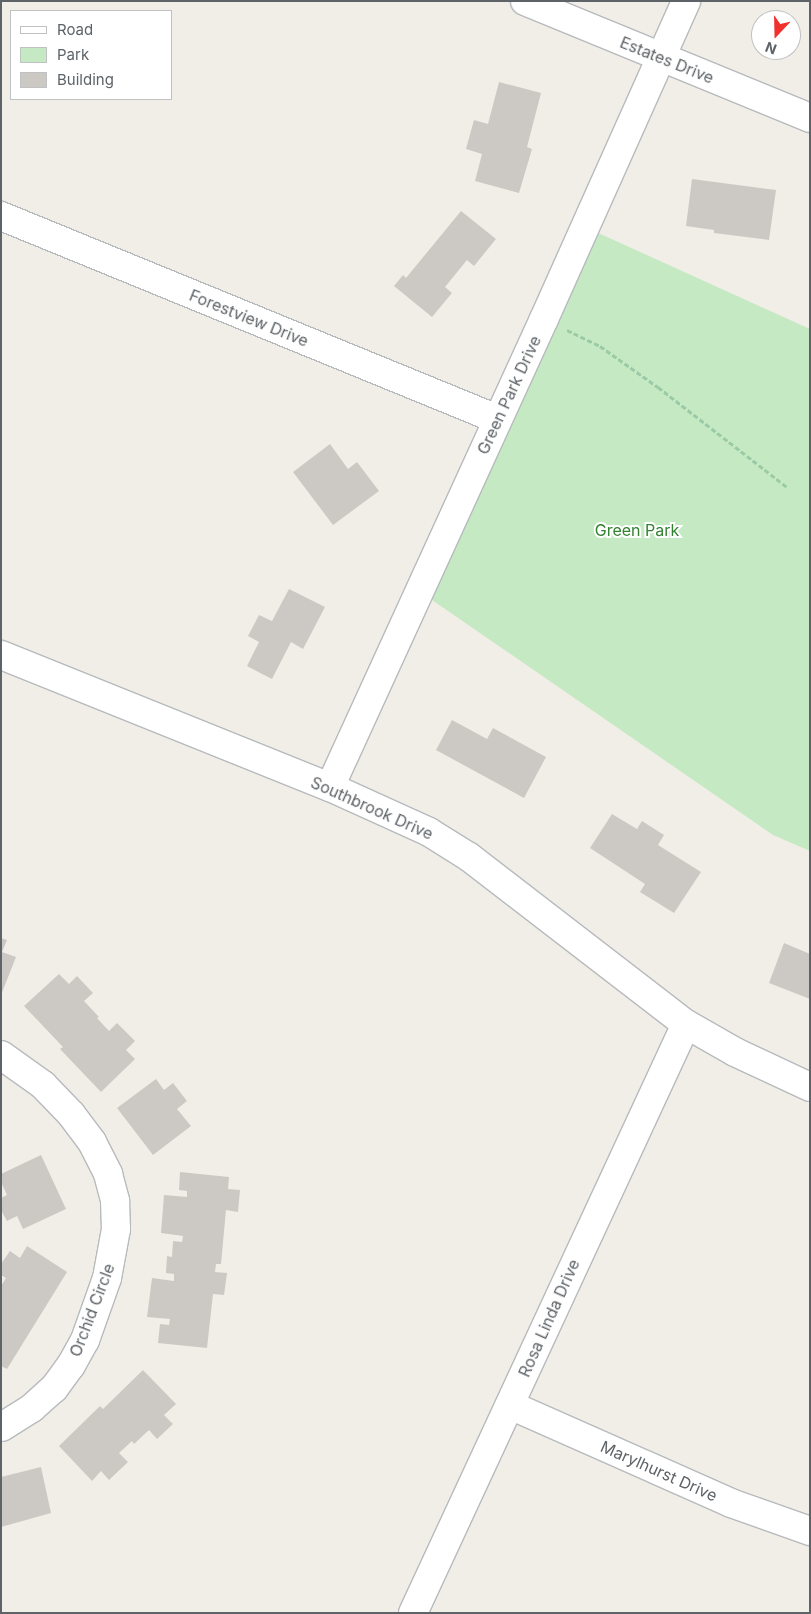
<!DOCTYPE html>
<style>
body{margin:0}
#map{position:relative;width:811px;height:1614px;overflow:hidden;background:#f1eee7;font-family:Inter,sans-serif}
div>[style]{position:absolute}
.green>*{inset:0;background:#c5e9c3}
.building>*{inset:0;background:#ccc9c4}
.path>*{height:3px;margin-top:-1.5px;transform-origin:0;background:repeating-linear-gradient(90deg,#9bcaa6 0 5px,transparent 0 7.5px)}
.roads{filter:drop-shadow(1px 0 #b7babd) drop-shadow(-1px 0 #b7babd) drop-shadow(0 1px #b7babd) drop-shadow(0 -1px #b7babd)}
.minor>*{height:28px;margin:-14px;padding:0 14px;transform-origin:14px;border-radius:14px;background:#fff}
span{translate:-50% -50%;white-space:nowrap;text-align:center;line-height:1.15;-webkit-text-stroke:4px #fff;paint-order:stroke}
.street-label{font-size:16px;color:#5e6367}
.park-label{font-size:16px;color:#328231}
.frame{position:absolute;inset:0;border:2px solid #5e6367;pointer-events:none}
.legend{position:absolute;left:10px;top:10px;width:162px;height:90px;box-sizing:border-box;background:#fff;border:1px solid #bfc1c2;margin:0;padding:6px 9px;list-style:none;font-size:15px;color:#5e6367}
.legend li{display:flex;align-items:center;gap:10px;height:25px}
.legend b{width:25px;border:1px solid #bfc1c2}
.north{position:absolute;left:751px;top:10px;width:50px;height:50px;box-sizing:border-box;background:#fff;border:1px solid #bfc1c2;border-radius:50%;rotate:201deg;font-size:14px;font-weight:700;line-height:20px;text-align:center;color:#5e6367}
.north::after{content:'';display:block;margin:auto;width:18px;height:22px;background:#ef322e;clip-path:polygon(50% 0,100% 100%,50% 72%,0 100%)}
</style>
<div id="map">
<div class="green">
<div style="clip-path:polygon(585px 227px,810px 329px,810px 851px,773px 835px,419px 591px)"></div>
</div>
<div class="building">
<div style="clip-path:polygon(499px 82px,541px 93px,527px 147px,532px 149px,519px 193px,475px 181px,482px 154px,466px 149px,474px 120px,488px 124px)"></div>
<div style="clip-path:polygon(692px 179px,776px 190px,769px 240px,714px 233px,714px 230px,686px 226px)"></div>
<div style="clip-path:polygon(461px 211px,496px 239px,474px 266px,467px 260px,445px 287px,452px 293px,432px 317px,394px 286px,403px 275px,406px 278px)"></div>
<div style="clip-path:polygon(330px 444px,348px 469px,357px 462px,379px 491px,333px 525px,293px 472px)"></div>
<div style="clip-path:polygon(289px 589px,325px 607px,303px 649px,291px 642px,272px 679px,247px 666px,259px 642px,248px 636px,259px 615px,272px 621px)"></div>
<div style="clip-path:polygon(452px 720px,487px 739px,493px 728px,546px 757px,524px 798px,436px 750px)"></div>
<div style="clip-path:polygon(612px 814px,637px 829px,642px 821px,664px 835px,658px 845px,701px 872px,674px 913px,640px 892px,645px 884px,590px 848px)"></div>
<div style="clip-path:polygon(1px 938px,7px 940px,2px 952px,16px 957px,1px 995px)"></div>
<div style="clip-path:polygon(784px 943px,810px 954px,810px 999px,769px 983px)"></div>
<div style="clip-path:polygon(59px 974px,69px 984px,77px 976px,93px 993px,84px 1001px,99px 1017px,97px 1018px,109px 1031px,117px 1023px,135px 1041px,126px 1050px,135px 1059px,101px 1092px,60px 1049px,63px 1047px,24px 1006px)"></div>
<div style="clip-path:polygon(156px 1079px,164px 1090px,173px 1083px,187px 1101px,177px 1109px,191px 1126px,153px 1155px,117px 1108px)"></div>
<div style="clip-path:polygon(41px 1155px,66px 1209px,23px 1229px,17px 1216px,7px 1221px,1px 1210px,1px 1198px,7px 1195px,1px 1182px,1px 1174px)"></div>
<div style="clip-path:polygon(180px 1172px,229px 1177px,228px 1189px,240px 1190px,238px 1212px,226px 1210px,221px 1264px,216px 1264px,215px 1272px,227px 1273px,224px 1295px,213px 1294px,207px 1348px,158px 1343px,160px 1324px,169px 1325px,170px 1319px,147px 1317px,152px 1278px,174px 1281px,174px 1274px,166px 1273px,167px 1256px,172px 1257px,173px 1241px,182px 1242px,183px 1236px,161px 1233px,164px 1195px,187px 1197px,187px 1191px,179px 1190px)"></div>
<div style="clip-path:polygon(27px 1246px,67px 1272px,7px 1369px,1px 1366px,1px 1286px,6px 1278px,1px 1275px,1px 1264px,10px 1251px,20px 1258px)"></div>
<div style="clip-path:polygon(143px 1370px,176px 1404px,164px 1415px,173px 1424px,157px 1439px,149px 1430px,134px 1444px,132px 1441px,119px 1453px,128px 1462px,109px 1480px,101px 1471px,92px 1481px,59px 1446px,100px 1406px,103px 1409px)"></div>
<div style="clip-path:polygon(41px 1467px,51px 1513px,1px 1527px,1px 1477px)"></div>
</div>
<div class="path">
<div style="left:567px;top:330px;width:37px;rotate:26deg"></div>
<div style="left:600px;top:346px;width:71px;rotate:35.3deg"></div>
<div style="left:658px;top:387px;width:163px;rotate:37.8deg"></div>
</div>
<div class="roads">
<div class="minor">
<div style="left:525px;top:1px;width:308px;rotate:22.3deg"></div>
<div style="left:1px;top:216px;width:536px;rotate:22.26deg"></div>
<div style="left:1px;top:655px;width:354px;rotate:21.9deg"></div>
<div style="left:330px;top:787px;width:109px;rotate:24.4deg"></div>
<div style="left:429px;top:832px;width:47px;rotate:32deg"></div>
<div style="left:469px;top:857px;width:274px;rotate:37.6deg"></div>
<div style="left:686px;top:1024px;width:56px;rotate:29.7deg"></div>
<div style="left:735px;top:1052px;width:83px;rotate:25deg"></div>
<div style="left:330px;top:787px;width:515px;rotate:-65.43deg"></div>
<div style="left:544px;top:319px;width:348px;rotate:-65.9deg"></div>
<div style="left:1px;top:1055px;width:52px;rotate:35.5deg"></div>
<div style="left:43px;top:1085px;width:40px;rotate:46deg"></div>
<div style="left:71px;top:1114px;width:35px;rotate:53deg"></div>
<div style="left:92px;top:1142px;width:36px;rotate:63deg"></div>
<div style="left:108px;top:1174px;width:28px;rotate:75deg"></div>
<div style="left:115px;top:1201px;width:28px;rotate:88deg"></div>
<div style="left:116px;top:1229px;width:50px;rotate:100.4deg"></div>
<div style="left:107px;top:1278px;width:66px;rotate:109.5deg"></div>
<div style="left:85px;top:1340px;width:29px;rotate:119deg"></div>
<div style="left:71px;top:1365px;width:29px;rotate:126deg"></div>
<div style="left:54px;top:1388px;width:30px;rotate:138deg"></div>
<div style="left:32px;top:1408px;width:36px;rotate:148deg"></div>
<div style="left:510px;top:1405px;width:242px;rotate:23.9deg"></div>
<div style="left:731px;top:1503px;width:84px;rotate:19.5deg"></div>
<div style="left:413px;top:1613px;width:649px;rotate:-65.13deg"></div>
</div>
</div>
<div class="street-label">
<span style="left:667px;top:60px;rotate:22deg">Estates Drive</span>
<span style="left:249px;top:318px;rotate:22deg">Forestview Drive</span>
<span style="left:509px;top:395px;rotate:-65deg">Green Park Drive</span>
<span style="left:372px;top:808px;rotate:24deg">Southbrook Drive</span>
<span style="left:92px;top:1310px;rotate:-69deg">Orchid Circle</span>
<span style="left:549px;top:1318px;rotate:-66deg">Rosa Linda Drive</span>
<span style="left:659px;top:1471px;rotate:24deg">Marylhurst Drive</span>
</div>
<div class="park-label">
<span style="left:637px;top:530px">Green Park</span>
</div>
<div class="frame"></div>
<ul class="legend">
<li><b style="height:6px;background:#fff"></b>Road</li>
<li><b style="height:14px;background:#c5e9c3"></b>Park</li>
<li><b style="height:14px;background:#ccc9c4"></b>Building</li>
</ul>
<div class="north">N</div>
</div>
